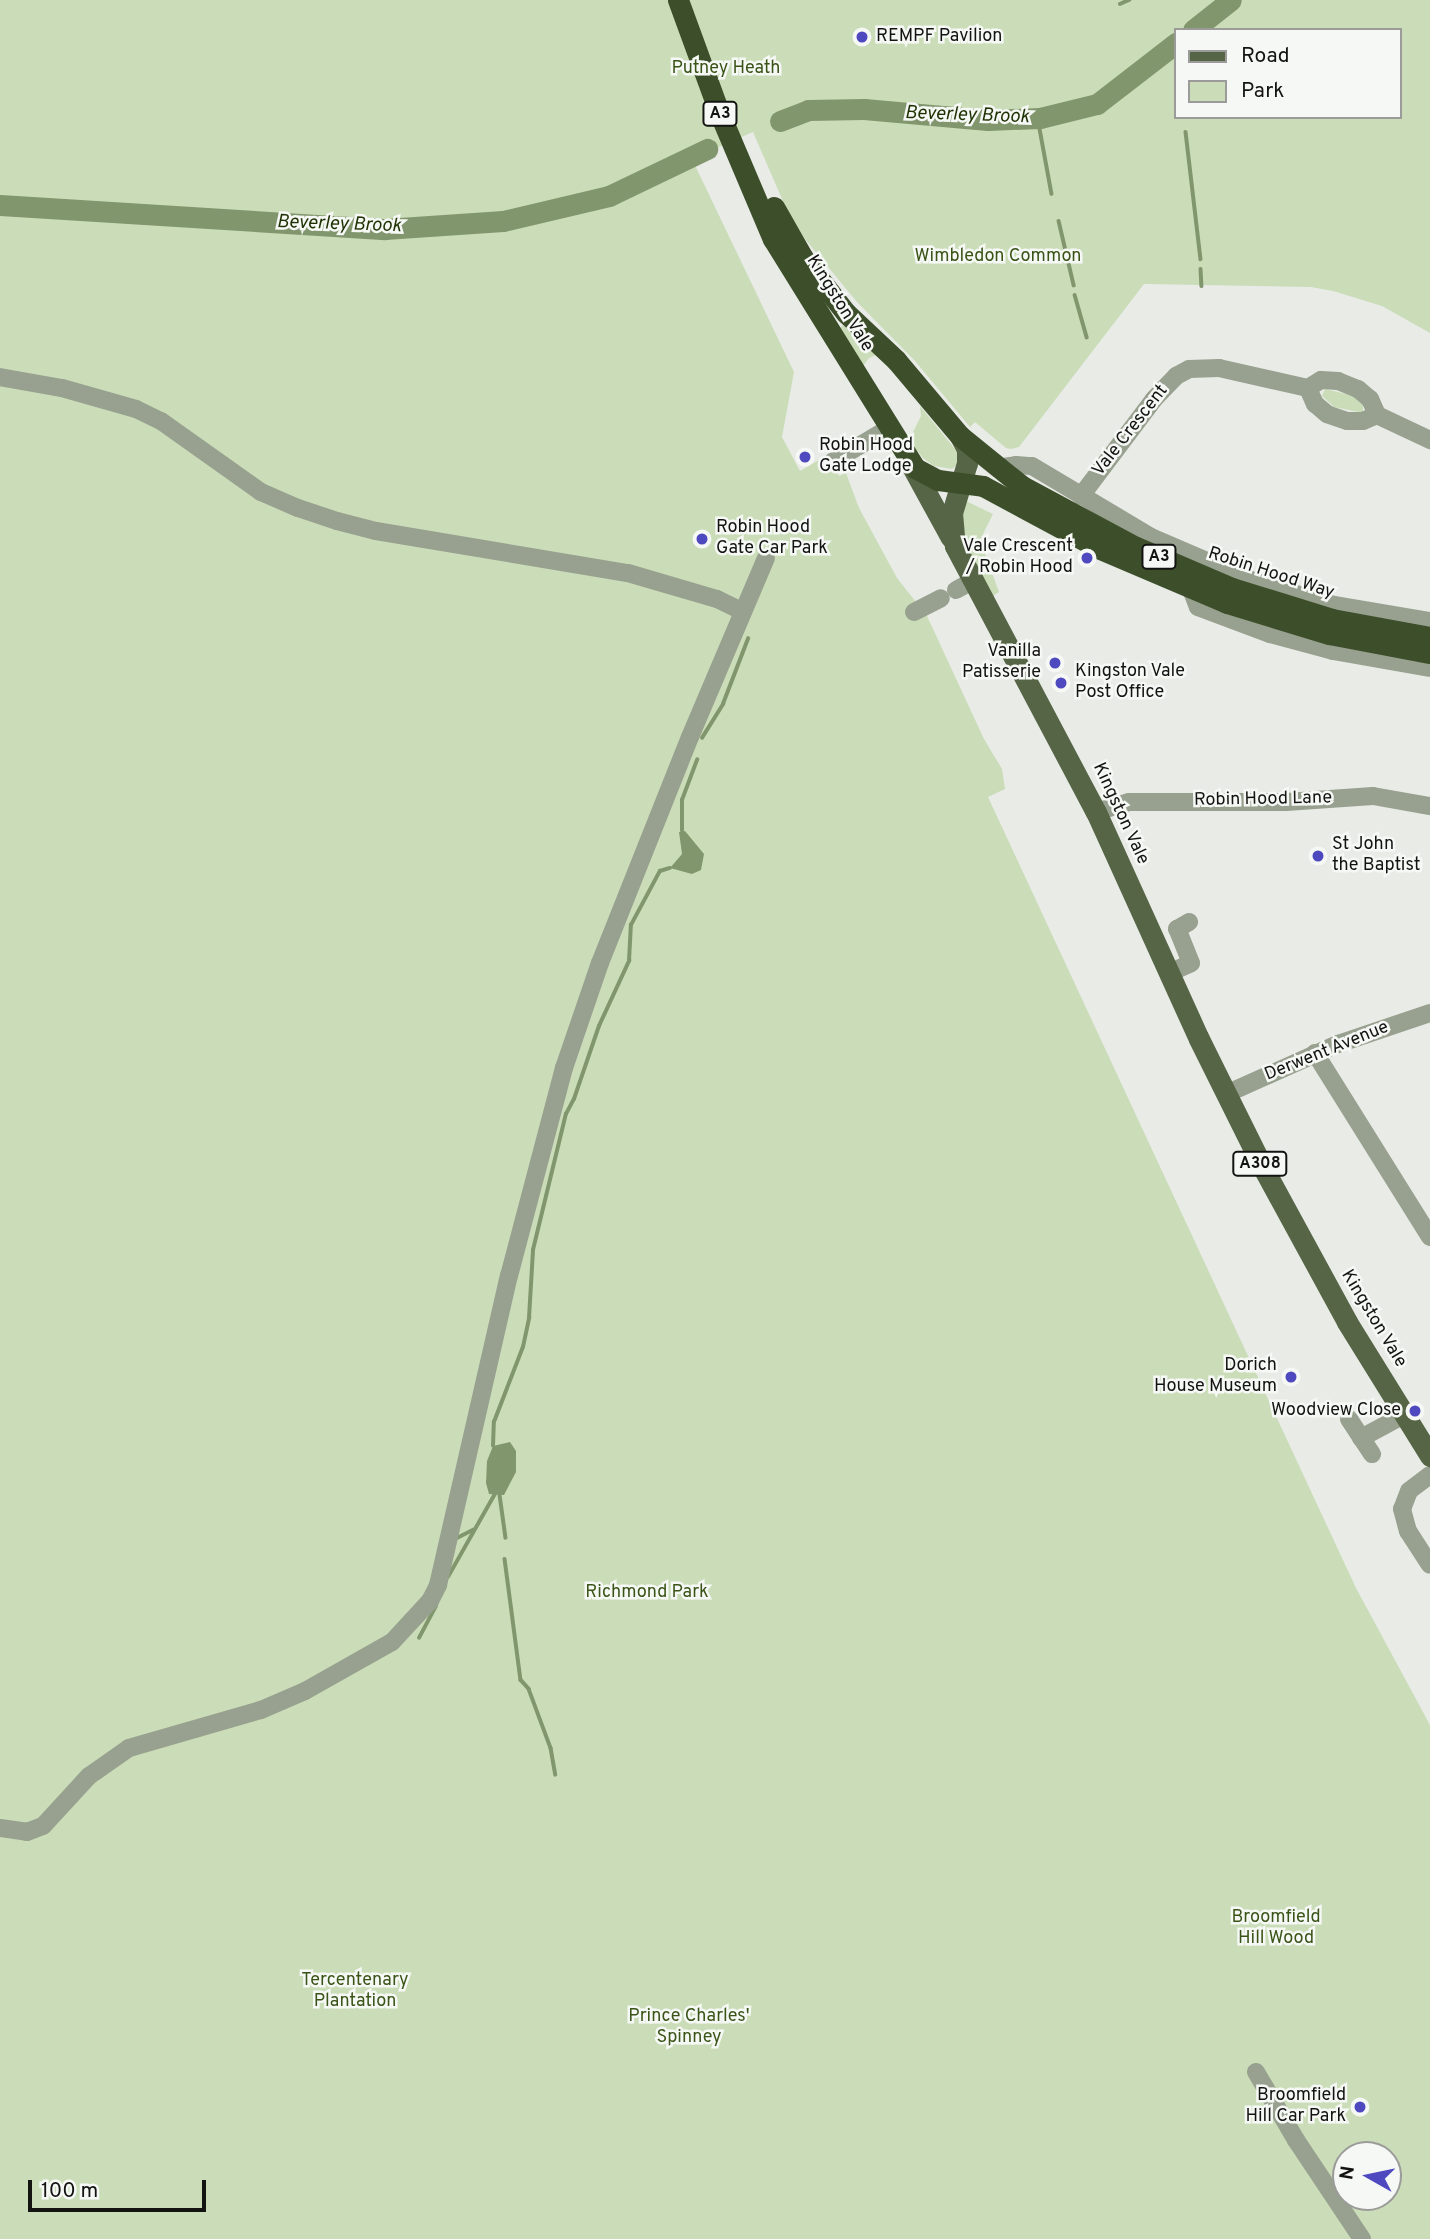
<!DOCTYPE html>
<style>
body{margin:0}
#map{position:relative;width:1430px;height:2239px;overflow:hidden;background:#e9ebe7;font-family:Overpass,sans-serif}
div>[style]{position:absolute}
.green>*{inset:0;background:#caddb8}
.water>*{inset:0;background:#82966e}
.stream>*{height:3.5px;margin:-1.75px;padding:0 1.75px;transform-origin:1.75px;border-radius:1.75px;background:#82966e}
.river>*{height:21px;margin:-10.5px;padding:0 10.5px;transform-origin:10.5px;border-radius:10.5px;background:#82966e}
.minor>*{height:18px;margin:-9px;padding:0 9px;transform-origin:9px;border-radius:9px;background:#98a18f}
.major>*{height:21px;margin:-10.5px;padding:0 10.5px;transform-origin:10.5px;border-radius:10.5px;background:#556545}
.highway>*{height:21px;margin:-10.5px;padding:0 10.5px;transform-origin:10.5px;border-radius:10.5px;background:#3d4f2a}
.dots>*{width:19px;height:19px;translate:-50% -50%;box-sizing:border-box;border:4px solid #f6f8f5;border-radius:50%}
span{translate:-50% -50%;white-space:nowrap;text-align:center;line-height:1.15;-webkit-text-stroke:5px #f6f8f5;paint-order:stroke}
.shield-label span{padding:2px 5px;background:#f6f8f5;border:2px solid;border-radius:5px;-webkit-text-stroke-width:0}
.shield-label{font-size:16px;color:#131312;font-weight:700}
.poi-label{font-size:18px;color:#131312}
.left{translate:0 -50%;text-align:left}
.right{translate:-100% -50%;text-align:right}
.park-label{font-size:18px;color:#3a5417}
.street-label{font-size:18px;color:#131312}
.water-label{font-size:19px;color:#1f3203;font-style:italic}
.legend{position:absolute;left:1174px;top:28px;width:228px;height:91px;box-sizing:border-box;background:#f6f8f5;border:2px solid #9b9c9a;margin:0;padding:9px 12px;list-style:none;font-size:21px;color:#131312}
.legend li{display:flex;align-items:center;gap:14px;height:35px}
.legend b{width:35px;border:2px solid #9b9c9a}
.north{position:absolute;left:1332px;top:2141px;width:70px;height:70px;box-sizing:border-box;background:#f6f8f5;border:2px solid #9b9c9a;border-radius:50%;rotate:279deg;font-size:19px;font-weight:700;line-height:28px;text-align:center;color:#131312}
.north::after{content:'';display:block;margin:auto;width:24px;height:32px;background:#4f49c0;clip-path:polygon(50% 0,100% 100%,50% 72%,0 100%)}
.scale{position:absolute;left:28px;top:2180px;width:178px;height:32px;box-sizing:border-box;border:4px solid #131312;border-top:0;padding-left:9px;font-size:21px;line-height:24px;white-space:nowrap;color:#131312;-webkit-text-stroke:5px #f6f8f5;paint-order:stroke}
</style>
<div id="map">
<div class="green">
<div style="clip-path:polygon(evenodd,0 0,1430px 0,1430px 333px,1382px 306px,1333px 291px,1311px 287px,1144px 284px,1019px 447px,1011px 449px,1006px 448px,975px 422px,970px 427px,915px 361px,857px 302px,805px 239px,785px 206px,753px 132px,692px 159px,794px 372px,782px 437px,800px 471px,829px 454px,839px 476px,846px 473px,859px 508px,897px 578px,927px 616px,984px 739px,1002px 769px,1005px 789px,988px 797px,1356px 1588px,1430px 1725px,1430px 2239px,0 2239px,0 0,1176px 30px,1400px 30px,1400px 117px,1176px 117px,1176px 30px,0 0,1346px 2155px,1388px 2155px,1388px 2197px,1346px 2197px,1346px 2155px)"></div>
<div style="clip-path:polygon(843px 325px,876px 355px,869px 358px,863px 366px,840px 328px)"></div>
<div style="clip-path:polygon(1325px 389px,1351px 395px,1363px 405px,1363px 413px,1334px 407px,1322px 396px)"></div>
<div style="clip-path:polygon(920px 406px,959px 454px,957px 465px,952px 469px,934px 466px,923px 458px,909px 440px,921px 416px)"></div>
<div style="clip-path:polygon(964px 500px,993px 514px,980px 540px,999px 592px,993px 596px,965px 547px,957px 524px)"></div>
</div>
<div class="water">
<div style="clip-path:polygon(685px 831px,704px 854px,701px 870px,692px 874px,670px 868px,682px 854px,679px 832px)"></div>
<div style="clip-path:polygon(510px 1442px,516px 1451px,516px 1472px,504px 1495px,489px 1494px,486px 1483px,487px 1461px,493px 1446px)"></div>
</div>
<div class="stream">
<div style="left:1120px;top:4px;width:10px;rotate:-24deg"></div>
<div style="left:1038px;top:118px;width:77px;rotate:79.6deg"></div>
<div style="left:1186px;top:132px;width:128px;rotate:83.3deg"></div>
<div style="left:1059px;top:221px;width:66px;rotate:76.8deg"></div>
<div style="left:1201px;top:269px;width:17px;rotate:87deg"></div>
<div style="left:1075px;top:295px;width:44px;rotate:74.1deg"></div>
<div style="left:702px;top:738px;width:40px;rotate:-58deg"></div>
<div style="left:723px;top:704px;width:70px;rotate:-69deg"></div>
<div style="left:682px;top:831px;width:31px;rotate:-90deg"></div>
<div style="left:682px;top:800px;width:43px;rotate:-69.4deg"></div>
<div style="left:493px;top:1446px;width:24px;rotate:-88deg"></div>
<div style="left:494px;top:1422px;width:80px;rotate:-68.9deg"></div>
<div style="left:523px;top:1347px;width:30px;rotate:-78deg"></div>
<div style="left:529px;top:1318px;width:68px;rotate:-86.6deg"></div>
<div style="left:533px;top:1250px;width:140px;rotate:-76.4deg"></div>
<div style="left:566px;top:1114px;width:17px;rotate:-62deg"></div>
<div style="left:574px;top:1099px;width:77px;rotate:-71.1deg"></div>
<div style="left:599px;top:1026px;width:72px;rotate:-65.2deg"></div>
<div style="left:629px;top:961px;width:36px;rotate:-87deg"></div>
<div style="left:631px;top:925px;width:61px;rotate:-61.8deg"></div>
<div style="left:660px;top:871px;width:10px;rotate:-17deg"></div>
<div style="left:500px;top:1495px;width:43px;rotate:82.1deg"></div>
<div style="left:455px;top:1539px;width:20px;rotate:-27deg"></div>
<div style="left:505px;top:1559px;width:122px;rotate:82.5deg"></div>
<div style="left:521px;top:1680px;width:12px;rotate:48deg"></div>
<div style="left:529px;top:1689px;width:63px;rotate:69.6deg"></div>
<div style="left:551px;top:1748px;width:27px;rotate:80deg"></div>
<div style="left:448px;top:1577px;width:95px;rotate:-60.5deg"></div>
<div style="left:419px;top:1638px;width:36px;rotate:-62deg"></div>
</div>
<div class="river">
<div style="left:1193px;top:30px;width:48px;rotate:-38.3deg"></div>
<div style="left:780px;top:121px;width:30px;rotate:-21deg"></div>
<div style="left:808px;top:110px;width:56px;rotate:-1deg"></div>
<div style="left:864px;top:109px;width:124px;rotate:5.1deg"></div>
<div style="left:988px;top:120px;width:52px;rotate:-2.2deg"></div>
<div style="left:1040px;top:118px;width:59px;rotate:-13.8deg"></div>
<div style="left:1097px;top:104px;width:100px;rotate:-37.7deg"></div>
<div style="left:0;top:205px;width:386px;rotate:3.6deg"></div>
<div style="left:385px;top:229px;width:118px;rotate:-3.9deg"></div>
<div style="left:503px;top:221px;width:109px;rotate:-13.3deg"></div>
<div style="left:609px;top:196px;width:109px;rotate:-25.6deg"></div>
</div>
<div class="minor">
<div style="left:0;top:377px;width:63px;rotate:10.1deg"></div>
<div style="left:62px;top:388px;width:77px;rotate:15.8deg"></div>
<div style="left:136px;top:409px;width:28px;rotate:26deg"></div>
<div style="left:161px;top:421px;width:123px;rotate:35.4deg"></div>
<div style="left:261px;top:492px;width:40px;rotate:23.4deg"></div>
<div style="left:298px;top:508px;width:41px;rotate:18.4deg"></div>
<div style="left:337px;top:521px;width:40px;rotate:14.4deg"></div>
<div style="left:376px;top:531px;width:255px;rotate:9.5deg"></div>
<div style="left:628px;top:573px;width:93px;rotate:16.3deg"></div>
<div style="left:717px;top:599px;width:28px;rotate:26deg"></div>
<div style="left:1377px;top:415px;width:15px;rotate:157deg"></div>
<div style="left:1363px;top:421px;width:16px;rotate:180deg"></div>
<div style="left:1347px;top:421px;width:21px;rotate:-161deg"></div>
<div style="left:1327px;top:414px;width:16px;rotate:-140deg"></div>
<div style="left:1315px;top:404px;width:17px;rotate:-114deg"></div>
<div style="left:1308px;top:388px;width:15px;rotate:-32deg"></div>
<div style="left:1321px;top:380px;width:17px;rotate:3deg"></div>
<div style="left:1338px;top:381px;width:22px;rotate:22deg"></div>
<div style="left:1358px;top:389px;width:16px;rotate:40deg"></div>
<div style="left:1370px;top:399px;width:17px;rotate:66deg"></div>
<div style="left:1377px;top:415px;width:59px;rotate:25.3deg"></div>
<div style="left:832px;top:462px;width:66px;rotate:-30.8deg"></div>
<div style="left:997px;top:468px;width:19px;rotate:-9deg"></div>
<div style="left:1016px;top:465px;width:16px;rotate:4deg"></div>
<div style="left:1032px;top:466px;width:139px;rotate:30.8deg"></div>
<div style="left:1151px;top:537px;width:116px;rotate:23.3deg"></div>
<div style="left:1258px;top:583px;width:79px;rotate:16.1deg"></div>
<div style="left:1334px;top:605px;width:97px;rotate:9.5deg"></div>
<div style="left:1081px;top:496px;width:121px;rotate:-53deg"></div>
<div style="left:1154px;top:399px;width:32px;rotate:-46deg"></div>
<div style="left:1176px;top:376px;width:15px;rotate:-28deg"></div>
<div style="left:1189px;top:369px;width:30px;rotate:-2deg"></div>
<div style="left:1219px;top:368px;width:91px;rotate:12.7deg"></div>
<div style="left:1191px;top:589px;width:19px;rotate:69deg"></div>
<div style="left:1198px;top:607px;width:77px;rotate:20.6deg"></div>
<div style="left:1270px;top:634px;width:65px;rotate:15.1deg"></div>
<div style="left:1333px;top:651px;width:98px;rotate:9.9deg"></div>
<div style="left:956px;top:590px;width:21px;rotate:-29deg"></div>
<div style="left:914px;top:612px;width:30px;rotate:-27deg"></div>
<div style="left:1096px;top:812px;width:34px;rotate:-17deg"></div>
<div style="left:1129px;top:802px;width:157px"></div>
<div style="left:1286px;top:802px;width:87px;rotate:-3.9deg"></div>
<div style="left:1373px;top:796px;width:58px;rotate:10deg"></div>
<div style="left:1169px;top:973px;width:24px;rotate:-24deg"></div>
<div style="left:1191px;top:963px;width:37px;rotate:-112deg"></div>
<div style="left:1177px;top:929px;width:14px;rotate:-30deg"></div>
<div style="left:1315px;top:1053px;width:217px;rotate:58deg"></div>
<div style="left:1226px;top:1094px;width:123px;rotate:-24.1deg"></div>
<div style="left:1338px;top:1044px;width:97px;rotate:-18.6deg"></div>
<div style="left:1349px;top:1419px;width:42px;rotate:56.7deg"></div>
<div style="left:1361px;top:1438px;width:49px;rotate:-28.1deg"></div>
<div style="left:1430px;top:1475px;width:26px;rotate:143deg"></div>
<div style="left:1409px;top:1491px;width:19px;rotate:111deg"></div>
<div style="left:1402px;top:1509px;width:23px;rotate:75deg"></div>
<div style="left:1408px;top:1531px;width:40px;rotate:57.1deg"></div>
<div style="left:0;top:1828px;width:27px;rotate:8deg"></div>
<div style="left:27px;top:1832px;width:17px;rotate:-21deg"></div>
<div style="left:43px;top:1826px;width:68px;rotate:-47.4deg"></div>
<div style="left:89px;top:1776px;width:49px;rotate:-35deg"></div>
<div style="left:129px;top:1748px;width:137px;rotate:-16.1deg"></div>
<div style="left:261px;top:1710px;width:48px;rotate:-23.4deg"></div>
<div style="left:305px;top:1691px;width:100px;rotate:-29.4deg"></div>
<div style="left:392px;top:1642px;width:56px;rotate:-47.2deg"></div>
<div style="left:430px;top:1601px;width:18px;rotate:-63deg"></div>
<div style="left:438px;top:1585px;width:317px;rotate:-77.1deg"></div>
<div style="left:509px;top:1276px;width:215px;rotate:-75.2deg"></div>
<div style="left:564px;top:1068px;width:111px;rotate:-71.1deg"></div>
<div style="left:600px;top:963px;width:243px;rotate:-68.3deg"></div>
<div style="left:690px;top:737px;width:194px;rotate:-67deg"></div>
<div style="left:1256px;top:2072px;width:79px;rotate:59.5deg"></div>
<div style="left:1296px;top:2140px;width:119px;rotate:56.3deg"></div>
</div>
<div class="major">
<div style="left:960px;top:436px;width:15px;rotate:62deg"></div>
<div style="left:967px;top:449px;width:14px;rotate:90deg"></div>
<div style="left:967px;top:463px;width:52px;rotate:106.7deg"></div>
<div style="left:952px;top:513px;width:33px;rotate:85deg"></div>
<div style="left:955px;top:546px;width:301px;rotate:62.1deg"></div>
<div style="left:1096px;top:812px;width:249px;rotate:65.6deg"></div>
<div style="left:1199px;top:1039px;width:140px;rotate:63.6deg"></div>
<div style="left:1261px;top:1164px;width:180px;rotate:61.4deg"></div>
<div style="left:1347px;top:1322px;width:158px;rotate:58.2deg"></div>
<div style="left:910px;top:463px;width:85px;rotate:61.3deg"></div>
</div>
<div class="highway">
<div style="left:678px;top:0;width:119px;rotate:69.9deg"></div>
<div style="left:719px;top:112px;width:138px;rotate:67deg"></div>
<div style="left:773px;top:239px;width:269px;rotate:58.2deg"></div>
<div style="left:915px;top:468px;width:26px;rotate:28deg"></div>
<div style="left:938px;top:480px;width:45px;rotate:7.6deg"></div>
<div style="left:983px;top:486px;width:131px;rotate:28.3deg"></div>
<div style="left:1098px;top:548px;width:140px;rotate:23.1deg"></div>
<div style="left:1227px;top:603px;width:107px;rotate:16.9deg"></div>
<div style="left:1329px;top:634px;width:103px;rotate:10.7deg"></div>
<div style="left:774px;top:207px;width:59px;rotate:60.4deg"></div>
<div style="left:803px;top:258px;width:70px;rotate:52deg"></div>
<div style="left:846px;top:313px;width:69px;rotate:43.2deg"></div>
<div style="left:896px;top:360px;width:99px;rotate:49.9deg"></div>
<div style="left:960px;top:436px;width:80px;rotate:38.9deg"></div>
<div style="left:1022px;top:486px;width:129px;rotate:28.2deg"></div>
<div style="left:1136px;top:547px;width:104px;rotate:23.1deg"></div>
<div style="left:1232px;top:588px;width:105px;rotate:17.2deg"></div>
<div style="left:1332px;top:619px;width:100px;rotate:10.4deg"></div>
</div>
<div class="dots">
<div style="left:862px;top:37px;background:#4f49c0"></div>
<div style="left:805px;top:457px;background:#4f49c0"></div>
<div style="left:702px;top:539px;background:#4f49c0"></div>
<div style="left:1087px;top:558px;background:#4f49c0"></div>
<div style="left:1055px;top:663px;background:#4f49c0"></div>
<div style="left:1061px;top:683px;background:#4f49c0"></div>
<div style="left:1318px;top:856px;background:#4f49c0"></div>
<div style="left:1291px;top:1377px;background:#4f49c0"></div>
<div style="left:1415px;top:1411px;background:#4f49c0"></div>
<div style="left:1360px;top:2107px;background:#4f49c0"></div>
</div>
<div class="shield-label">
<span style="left:720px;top:114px">A3</span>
<span style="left:1159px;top:557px">A3</span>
<span style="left:1260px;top:1164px">A308</span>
</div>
<div class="poi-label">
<span class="left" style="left:876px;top:37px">REMPF Pavilion</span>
<span class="left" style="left:819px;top:457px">Robin Hood<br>Gate Lodge</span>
<span class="left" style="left:716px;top:539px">Robin Hood<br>Gate Car Park</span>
<span class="right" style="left:1073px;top:558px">Vale Crescent<br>/ Robin Hood</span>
<span class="right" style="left:1041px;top:663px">Vanilla<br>Patisserie</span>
<span class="left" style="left:1075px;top:683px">Kingston Vale<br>Post Office</span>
<span class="left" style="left:1332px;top:856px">St John<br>the Baptist</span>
<span class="right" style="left:1277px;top:1377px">Dorich<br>House Museum</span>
<span class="right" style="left:1401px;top:1411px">Woodview Close</span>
<span class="right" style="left:1346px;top:2107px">Broomfield<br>Hill Car Park</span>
</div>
<div class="park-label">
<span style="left:726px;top:69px">Putney Heath</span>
<span style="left:998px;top:257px">Wimbledon Common</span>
<span style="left:647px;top:1593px">Richmond Park</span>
<span style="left:1276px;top:1929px">Broomfield<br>Hill Wood</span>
<span style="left:355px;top:1992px">Tercentenary<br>Plantation</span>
<span style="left:689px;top:2028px">Prince Charles'<br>Spinney</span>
</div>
<div class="street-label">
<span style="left:839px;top:304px;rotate:58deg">Kingston Vale</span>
<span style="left:1131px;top:431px;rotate:-52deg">Vale Crescent</span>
<span style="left:1271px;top:574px;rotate:18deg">Robin Hood Way</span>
<span style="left:1263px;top:800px;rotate:-1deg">Robin Hood Lane</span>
<span style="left:1120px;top:814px;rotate:65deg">Kingston Vale</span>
<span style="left:1327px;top:1052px;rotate:-22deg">Derwent Avenue</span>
<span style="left:1373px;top:1319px;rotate:59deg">Kingston Vale</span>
</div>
<div class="water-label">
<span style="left:967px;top:116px;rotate:2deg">Beverley Brook</span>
<span style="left:339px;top:225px;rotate:2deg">Beverley Brook</span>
</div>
<ul class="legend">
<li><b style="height:9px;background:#556545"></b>Road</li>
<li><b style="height:19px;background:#caddb8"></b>Park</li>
</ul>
<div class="north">N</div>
<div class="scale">100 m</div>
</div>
